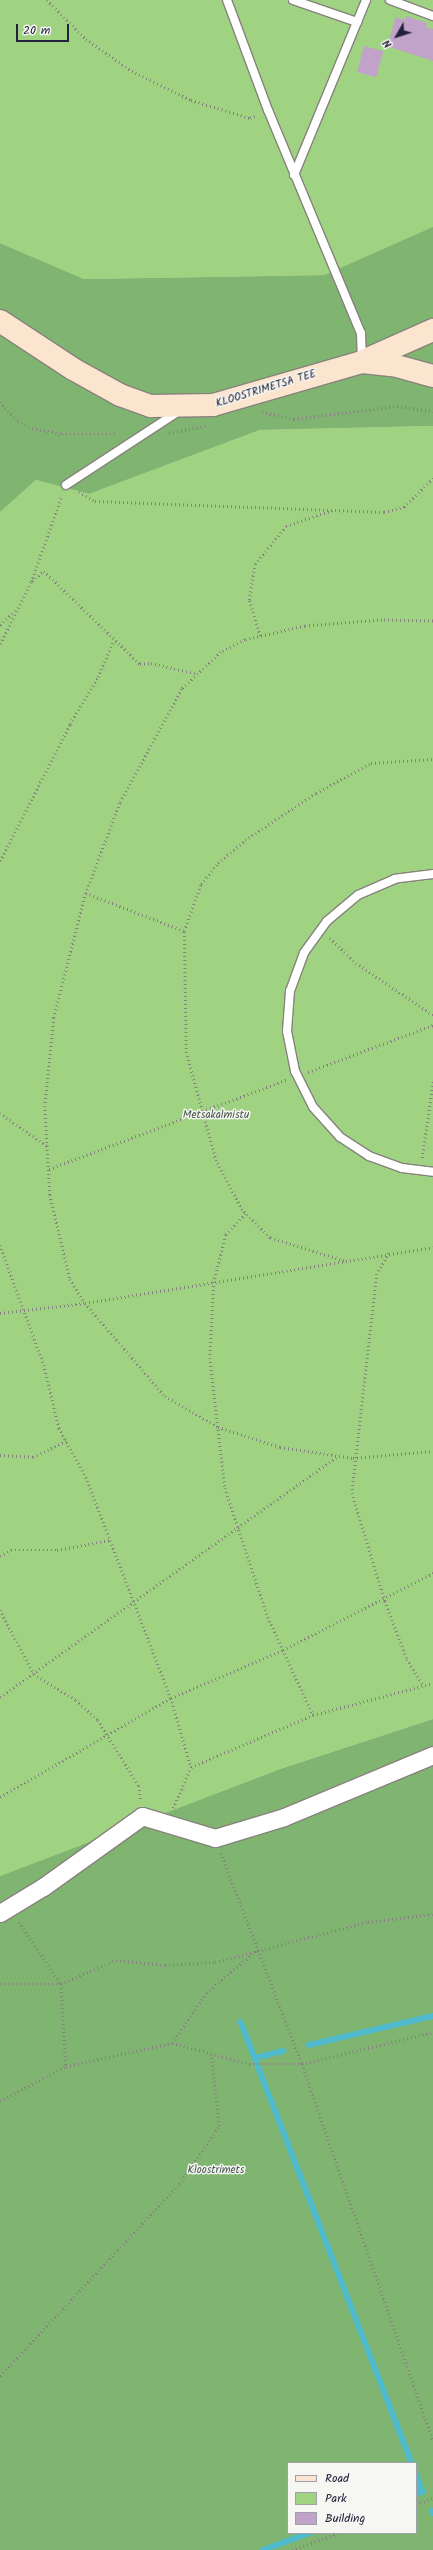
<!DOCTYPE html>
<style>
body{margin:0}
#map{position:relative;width:433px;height:2550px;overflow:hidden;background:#e9e1bf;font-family:Kalam,sans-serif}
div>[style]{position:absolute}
.green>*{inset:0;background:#9fd382}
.forest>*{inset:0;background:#7fb570}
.stream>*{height:5.5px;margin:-2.75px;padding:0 2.75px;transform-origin:2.75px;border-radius:2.75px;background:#50bacd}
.building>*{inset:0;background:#c1a2c9;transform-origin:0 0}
.path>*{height:2.5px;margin-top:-1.25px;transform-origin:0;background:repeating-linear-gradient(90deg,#86827d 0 1px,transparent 0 4px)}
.roads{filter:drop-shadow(1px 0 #86827d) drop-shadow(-1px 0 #86827d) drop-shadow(0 1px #86827d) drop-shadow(0 -1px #86827d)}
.lane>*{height:8px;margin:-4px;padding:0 4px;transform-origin:4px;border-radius:4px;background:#fff}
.street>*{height:17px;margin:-8.5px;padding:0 8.5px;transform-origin:8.5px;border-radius:8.5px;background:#fff}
.secondary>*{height:22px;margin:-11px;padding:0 11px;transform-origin:11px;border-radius:11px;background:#fce5cf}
span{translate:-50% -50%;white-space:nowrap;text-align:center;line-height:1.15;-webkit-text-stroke:3px #f6f6f2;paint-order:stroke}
.street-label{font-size:11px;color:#22223b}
.park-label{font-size:11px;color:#485750}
.legend{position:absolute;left:287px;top:2462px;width:130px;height:72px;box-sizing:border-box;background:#f6f6f2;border:1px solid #a1a1a9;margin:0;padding:5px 7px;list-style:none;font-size:12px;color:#22223b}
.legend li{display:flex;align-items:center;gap:8px;height:20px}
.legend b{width:20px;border:1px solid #a1a1a9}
.north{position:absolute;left:377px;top:16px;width:40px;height:40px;-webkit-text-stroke:3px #f6f6f2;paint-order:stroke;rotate:231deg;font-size:11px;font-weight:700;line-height:16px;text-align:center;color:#22223b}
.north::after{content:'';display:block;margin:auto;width:14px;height:18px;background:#22223b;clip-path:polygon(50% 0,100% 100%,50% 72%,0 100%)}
.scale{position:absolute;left:16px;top:24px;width:53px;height:18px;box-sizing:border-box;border:2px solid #22223b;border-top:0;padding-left:5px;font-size:12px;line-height:14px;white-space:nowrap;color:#22223b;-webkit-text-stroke:3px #f6f6f2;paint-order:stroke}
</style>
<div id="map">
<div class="green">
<div style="clip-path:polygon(0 0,433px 0,433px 228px,324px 275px,84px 279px,0 243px)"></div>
<div style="clip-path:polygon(433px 426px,433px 1719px,280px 1769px,0 1876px,0 512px,36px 480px,89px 494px,260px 430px)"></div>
</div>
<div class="forest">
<div style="clip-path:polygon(433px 227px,433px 426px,260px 430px,89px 494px,36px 480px,0 512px,0 243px,84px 279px,324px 275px)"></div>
<div style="clip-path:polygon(evenodd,433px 1719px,433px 2550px,0 2550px,0 1876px,280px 1769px,433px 1719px,288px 2463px,416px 2463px,416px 2533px,288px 2533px,288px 2463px)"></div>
</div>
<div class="stream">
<div style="left:241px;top:2022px;width:473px;rotate:68.8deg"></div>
<div style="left:309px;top:2045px;width:127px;rotate:-13.2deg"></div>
<div style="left:255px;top:2058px;width:29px;rotate:-14deg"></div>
<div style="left:416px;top:2473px;width:20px;rotate:70deg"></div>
<div style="left:423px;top:2492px;width:7px;rotate:164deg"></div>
<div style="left:432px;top:2511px;width:2px;rotate:63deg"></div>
<div style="left:263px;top:2550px;width:50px;rotate:-19.9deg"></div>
</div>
<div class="building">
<div style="clip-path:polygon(406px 16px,427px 23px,426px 27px,433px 29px,433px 61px,387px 46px,396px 17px,405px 20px)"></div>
<div style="left:364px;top:46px;width:20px;height:27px;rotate:15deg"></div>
</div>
<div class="path">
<div style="left:47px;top:0;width:55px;rotate:45deg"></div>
<div style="left:86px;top:39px;width:56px;rotate:34.8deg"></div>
<div style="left:132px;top:71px;width:66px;rotate:26.2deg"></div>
<div style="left:191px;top:100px;width:62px;rotate:17deg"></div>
<div style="left:250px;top:118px;width:7px;rotate:-27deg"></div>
<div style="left:0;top:402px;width:26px;rotate:47deg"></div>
<div style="left:18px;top:421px;width:16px;rotate:27deg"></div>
<div style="left:32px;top:428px;width:31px;rotate:11deg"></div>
<div style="left:62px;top:434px;width:56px"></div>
<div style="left:262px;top:412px;width:33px;rotate:12deg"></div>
<div style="left:294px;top:419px;width:104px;rotate:-7.2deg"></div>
<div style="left:397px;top:406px;width:36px;rotate:8deg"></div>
<div style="left:169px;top:433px;width:37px;rotate:-11deg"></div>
<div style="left:79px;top:492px;width:18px;rotate:29deg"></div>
<div style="left:95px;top:501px;width:289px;rotate:2.2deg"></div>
<div style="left:384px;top:512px;width:21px;rotate:-14deg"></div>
<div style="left:404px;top:507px;width:41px;rotate:-45deg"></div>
<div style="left:32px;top:581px;width:16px;rotate:-40deg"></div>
<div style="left:44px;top:571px;width:134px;rotate:44.1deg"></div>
<div style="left:140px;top:664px;width:11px;rotate:-5deg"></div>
<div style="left:151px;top:663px;width:47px;rotate:13.4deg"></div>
<div style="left:433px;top:621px;width:51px;rotate:-178.9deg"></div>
<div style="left:382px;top:620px;width:77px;rotate:175.5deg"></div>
<div style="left:305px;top:626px;width:62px;rotate:166.9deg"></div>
<div style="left:245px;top:640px;width:27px;rotate:153deg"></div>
<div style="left:221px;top:652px;width:54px;rotate:136.5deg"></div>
<div style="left:182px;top:689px;width:130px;rotate:118.5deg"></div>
<div style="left:120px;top:803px;width:96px;rotate:110.7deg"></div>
<div style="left:86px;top:893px;width:129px;rotate:104.4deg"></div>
<div style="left:54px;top:1018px;width:88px;rotate:95.8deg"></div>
<div style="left:45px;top:1106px;width:89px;rotate:86.8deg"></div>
<div style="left:50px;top:1195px;width:86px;rotate:76.6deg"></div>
<div style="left:70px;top:1279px;width:28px;rotate:58deg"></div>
<div style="left:85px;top:1303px;width:123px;rotate:49.3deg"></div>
<div style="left:165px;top:1396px;width:61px;rotate:30.3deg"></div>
<div style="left:218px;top:1427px;width:65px;rotate:17.9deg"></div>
<div style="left:280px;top:1447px;width:74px;rotate:8.6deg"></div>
<div style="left:353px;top:1458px;width:80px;rotate:-5deg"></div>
<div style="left:0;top:625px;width:23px;rotate:-45deg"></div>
<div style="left:260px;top:636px;width:38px;rotate:-107deg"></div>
<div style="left:249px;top:600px;width:36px;rotate:-81deg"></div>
<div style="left:255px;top:564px;width:49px;rotate:-50.8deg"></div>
<div style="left:286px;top:526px;width:50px;rotate:-18.8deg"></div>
<div style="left:0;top:644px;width:69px;rotate:-63.4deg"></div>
<div style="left:31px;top:582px;width:92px;rotate:-70.4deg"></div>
<div style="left:0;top:861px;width:154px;rotate:-62.9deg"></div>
<div style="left:70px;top:724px;width:55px;rotate:-59.2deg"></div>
<div style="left:98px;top:677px;width:39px;rotate:-67deg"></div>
<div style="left:86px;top:893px;width:105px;rotate:21.2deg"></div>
<div style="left:330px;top:938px;width:36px;rotate:44deg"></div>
<div style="left:356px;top:963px;width:93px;rotate:34deg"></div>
<div style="left:308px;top:1072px;width:134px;rotate:-20.6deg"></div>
<div style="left:0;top:1113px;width:57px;rotate:35.1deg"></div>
<div style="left:422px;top:1158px;width:77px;rotate:-81.8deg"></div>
<div style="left:49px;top:1169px;width:253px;rotate:-20.6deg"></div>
<div style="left:246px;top:1214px;width:29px;rotate:134deg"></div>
<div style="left:226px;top:1235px;width:49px;rotate:104.3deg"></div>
<div style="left:214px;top:1282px;width:76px;rotate:93deg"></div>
<div style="left:210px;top:1358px;width:131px;rotate:83.4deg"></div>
<div style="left:225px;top:1488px;width:136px;rotate:71.6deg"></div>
<div style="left:268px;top:1617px;width:108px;rotate:65.3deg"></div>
<div style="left:0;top:1245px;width:128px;rotate:69.9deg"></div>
<div style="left:44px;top:1365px;width:65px;rotate:76.6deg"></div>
<div style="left:59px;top:1428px;width:56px;rotate:61.1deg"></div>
<div style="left:86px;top:1477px;width:237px;rotate:69deg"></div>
<div style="left:171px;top:1698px;width:72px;rotate:73.8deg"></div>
<div style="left:389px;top:1253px;width:24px;rotate:120deg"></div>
<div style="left:377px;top:1274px;width:220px;rotate:96.5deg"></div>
<div style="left:352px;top:1493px;width:113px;rotate:73deg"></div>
<div style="left:385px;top:1601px;width:62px;rotate:69.2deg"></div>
<div style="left:407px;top:1659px;width:31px;rotate:58deg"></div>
<div style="left:344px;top:1261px;width:77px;rotate:-162.7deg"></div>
<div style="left:270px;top:1238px;width:40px;rotate:-135deg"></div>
<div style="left:242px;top:1210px;width:55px;rotate:-118deg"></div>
<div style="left:216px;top:1161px;width:112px;rotate:-105.5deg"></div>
<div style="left:186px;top:1053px;width:122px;rotate:-90.9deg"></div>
<div style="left:184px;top:931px;width:50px;rotate:-70.1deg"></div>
<div style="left:201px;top:884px;width:27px;rotate:-51deg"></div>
<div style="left:218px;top:863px;width:35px;rotate:-40deg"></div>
<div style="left:245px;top:840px;width:85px;rotate:-33.5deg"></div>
<div style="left:316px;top:793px;width:63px;rotate:-28.6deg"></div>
<div style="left:371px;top:763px;width:62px;rotate:-3.7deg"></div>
<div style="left:0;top:1313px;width:86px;rotate:-6.7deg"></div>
<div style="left:85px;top:1303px;width:352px;rotate:-9.1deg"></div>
<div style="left:0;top:1455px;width:33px;rotate:3deg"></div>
<div style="left:33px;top:1457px;width:37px;rotate:-26deg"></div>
<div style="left:0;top:1556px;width:13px;rotate:-29deg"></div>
<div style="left:11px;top:1550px;width:46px"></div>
<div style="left:57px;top:1550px;width:54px;rotate:-10.7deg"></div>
<div style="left:0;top:1610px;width:72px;rotate:62deg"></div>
<div style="left:34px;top:1674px;width:49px;rotate:31.8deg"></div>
<div style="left:76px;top:1700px;width:30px;rotate:42deg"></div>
<div style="left:98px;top:1720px;width:78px;rotate:58.2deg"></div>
<div style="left:139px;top:1786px;width:15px;rotate:82deg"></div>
<div style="left:0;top:1697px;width:415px;rotate:-35.5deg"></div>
<div style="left:0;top:1797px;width:198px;rotate:-30.1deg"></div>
<div style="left:171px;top:1698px;width:122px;rotate:-23.2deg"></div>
<div style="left:283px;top:1650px;width:169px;rotate:-27.2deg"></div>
<div style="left:173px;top:1808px;width:45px;rotate:-66.3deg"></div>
<div style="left:191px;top:1767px;width:133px;rotate:-23.1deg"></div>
<div style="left:313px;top:1715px;width:124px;rotate:-14.9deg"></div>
<div style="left:221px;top:1853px;width:226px;rotate:69deg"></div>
<div style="left:302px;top:2064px;width:399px;rotate:70.8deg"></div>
<div style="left:19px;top:1922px;width:75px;rotate:55.9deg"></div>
<div style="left:61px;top:1984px;width:82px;rotate:86.5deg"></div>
<div style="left:0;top:1984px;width:61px"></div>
<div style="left:61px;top:1984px;width:60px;rotate:-23.6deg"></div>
<div style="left:116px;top:1960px;width:49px;rotate:5.8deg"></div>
<div style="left:165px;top:1965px;width:50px;rotate:-3.4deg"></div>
<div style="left:215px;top:1962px;width:158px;rotate:-14.7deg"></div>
<div style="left:368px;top:1922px;width:65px;rotate:-7deg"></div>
<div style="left:172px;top:2043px;width:81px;rotate:15.1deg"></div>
<div style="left:250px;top:2064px;width:52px"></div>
<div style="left:302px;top:2064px;width:135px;rotate:-13.7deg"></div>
<div style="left:0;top:2101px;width:75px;rotate:-27.9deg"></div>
<div style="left:66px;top:2066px;width:108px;rotate:-12.2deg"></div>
<div style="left:172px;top:2043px;width:60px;rotate:-55.8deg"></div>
<div style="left:206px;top:1993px;width:67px;rotate:-40.1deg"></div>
<div style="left:0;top:2376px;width:262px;rotate:-47deg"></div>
<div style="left:179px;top:2184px;width:70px;rotate:-55.4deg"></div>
<div style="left:219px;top:2126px;width:72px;rotate:-96.3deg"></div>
<div style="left:416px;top:2504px;width:18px;rotate:-19deg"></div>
<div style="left:292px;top:2550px;width:49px;rotate:-20.3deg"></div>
</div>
<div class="roads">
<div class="lane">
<div style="left:227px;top:0;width:117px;rotate:69.6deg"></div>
<div style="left:268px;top:110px;width:242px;rotate:67.4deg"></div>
<div style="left:361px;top:333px;width:26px;rotate:88deg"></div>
<div style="left:293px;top:0;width:68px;rotate:19deg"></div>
<div style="left:390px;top:0;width:46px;rotate:20.4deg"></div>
<div style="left:294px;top:175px;width:189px;rotate:-67.6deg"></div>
<div style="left:66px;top:485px;width:135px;rotate:-33.2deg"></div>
<div style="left:433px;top:874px;width:38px;rotate:173deg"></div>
<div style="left:395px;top:879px;width:40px;rotate:156.6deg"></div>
<div style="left:358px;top:895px;width:40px;rotate:140deg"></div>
<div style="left:327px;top:921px;width:39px;rotate:126deg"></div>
<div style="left:304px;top:953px;width:40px;rotate:110.2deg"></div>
<div style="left:290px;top:991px;width:40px;rotate:94.3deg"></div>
<div style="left:287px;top:1031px;width:41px;rotate:78.7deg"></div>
<div style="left:295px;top:1071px;width:40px;rotate:63.4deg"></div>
<div style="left:313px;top:1107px;width:40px;rotate:48deg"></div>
<div style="left:340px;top:1137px;width:35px;rotate:33deg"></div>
<div style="left:369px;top:1156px;width:35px;rotate:20deg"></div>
<div style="left:402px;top:1168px;width:31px;rotate:7deg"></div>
</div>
<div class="street">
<div style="left:0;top:1913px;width:50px;rotate:-31.2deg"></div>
<div style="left:43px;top:1887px;width:122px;rotate:-35.6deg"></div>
<div style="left:142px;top:1816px;width:76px;rotate:16.8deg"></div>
<div style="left:215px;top:1838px;width:72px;rotate:-16.9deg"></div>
<div style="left:284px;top:1817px;width:161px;rotate:-22.6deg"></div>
</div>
<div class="secondary">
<div style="left:0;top:321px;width:87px;rotate:33.3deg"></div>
<div style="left:73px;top:369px;width:54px;rotate:29deg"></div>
<div style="left:120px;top:395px;width:33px;rotate:20deg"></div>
<div style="left:151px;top:406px;width:62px;rotate:-0.9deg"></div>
<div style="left:213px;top:405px;width:155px;rotate:-16.1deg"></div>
<div style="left:362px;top:362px;width:31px;rotate:6deg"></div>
<div style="left:393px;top:365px;width:41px;rotate:15.4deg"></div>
<div style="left:363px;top:361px;width:77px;rotate:-23.9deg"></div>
</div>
</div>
<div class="street-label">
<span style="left:266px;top:389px;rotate:-17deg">KLOOSTRIMETSA TEE</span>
</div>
<div class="park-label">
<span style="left:216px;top:1115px">Metsakalmistu</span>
<span style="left:216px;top:2170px">Kloostrimets</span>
</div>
<ul class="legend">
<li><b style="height:5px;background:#fce5cf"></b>Road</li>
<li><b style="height:11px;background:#9fd382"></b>Park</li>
<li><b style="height:11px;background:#c1a2c9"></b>Building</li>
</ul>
<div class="north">N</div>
<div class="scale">20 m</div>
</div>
